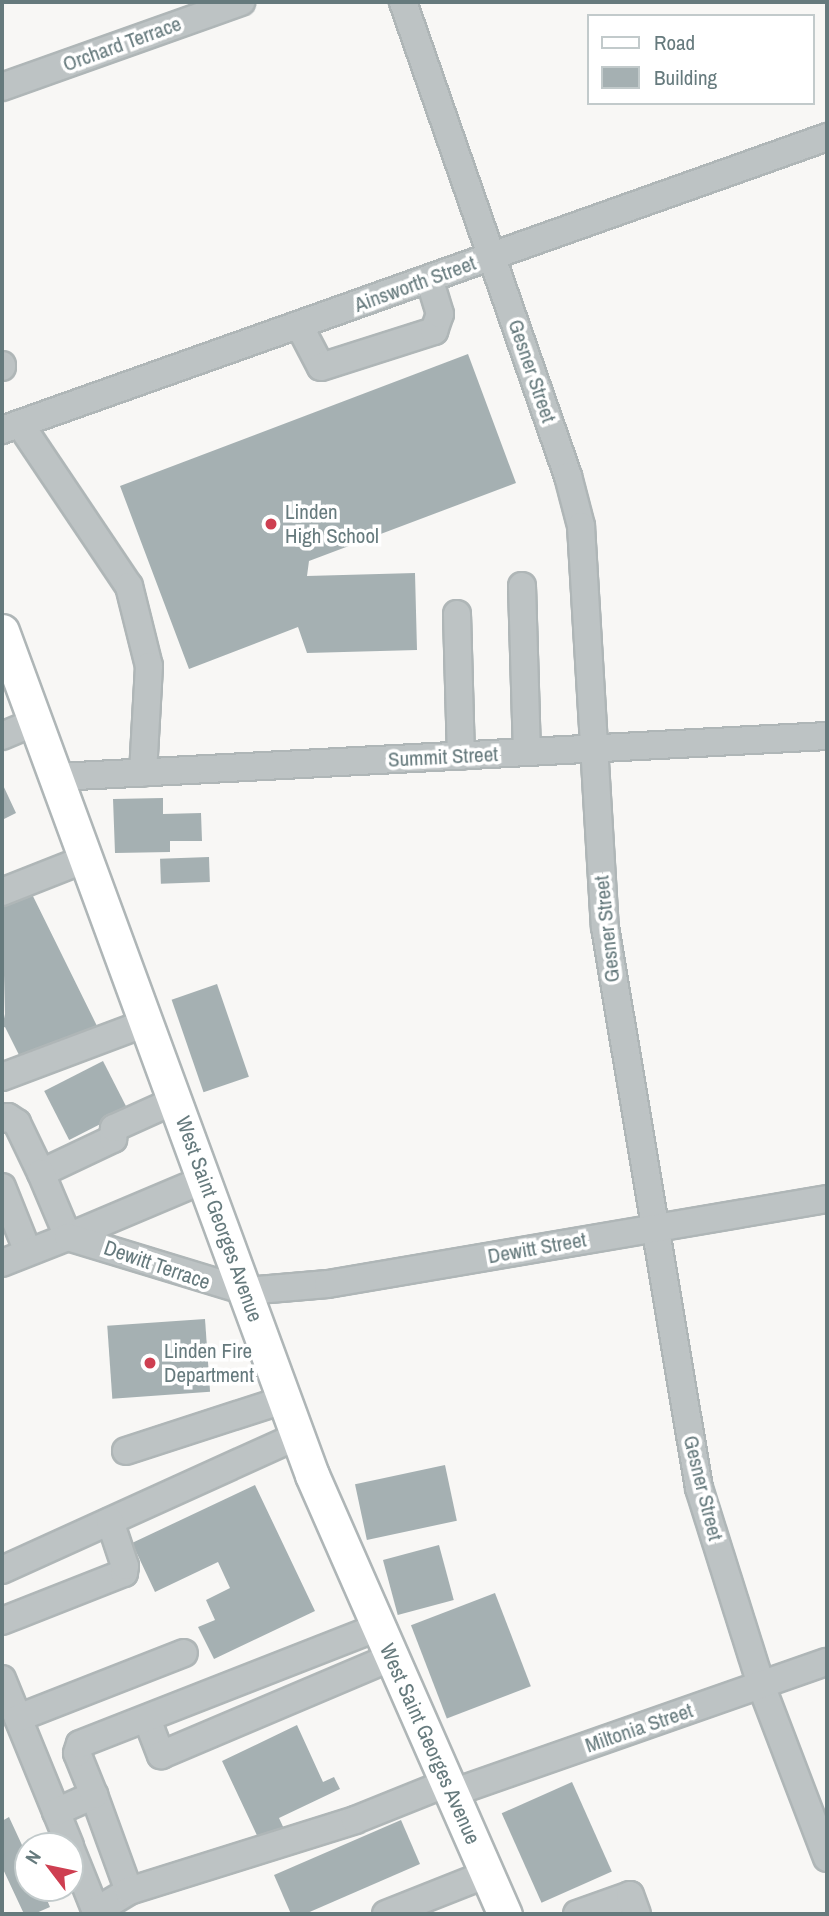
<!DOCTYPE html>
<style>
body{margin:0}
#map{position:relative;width:829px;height:1916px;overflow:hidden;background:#f8f7f5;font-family:"Archivo Narrow",sans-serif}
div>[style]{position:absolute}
.building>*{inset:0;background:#a5b0b2;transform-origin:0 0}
.roads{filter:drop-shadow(2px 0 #afb6b7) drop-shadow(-2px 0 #afb6b7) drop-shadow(0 2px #afb6b7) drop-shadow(0 -2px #afb6b7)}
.minor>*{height:26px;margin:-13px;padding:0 13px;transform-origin:13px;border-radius:13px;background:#bdc3c4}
.major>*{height:33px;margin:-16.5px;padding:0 16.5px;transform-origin:16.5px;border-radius:16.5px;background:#fff}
.dots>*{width:19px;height:19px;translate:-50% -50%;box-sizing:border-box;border:4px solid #fff;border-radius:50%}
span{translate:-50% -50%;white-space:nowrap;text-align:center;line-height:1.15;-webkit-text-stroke:7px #fff;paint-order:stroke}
.street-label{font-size:21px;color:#667a7d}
.poi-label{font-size:21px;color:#667a7d}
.left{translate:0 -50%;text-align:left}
.frame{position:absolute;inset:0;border:4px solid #667a7d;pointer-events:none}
.legend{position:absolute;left:587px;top:14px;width:228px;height:91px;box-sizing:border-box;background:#fff;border:2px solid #c2cacb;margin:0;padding:9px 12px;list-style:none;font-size:21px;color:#667a7d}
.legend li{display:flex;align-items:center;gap:14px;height:35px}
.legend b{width:35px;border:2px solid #c2cacb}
.north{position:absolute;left:14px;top:1832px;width:70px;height:70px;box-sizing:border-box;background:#fff;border:2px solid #c2cacb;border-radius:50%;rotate:302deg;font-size:19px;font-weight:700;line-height:28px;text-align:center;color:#667a7d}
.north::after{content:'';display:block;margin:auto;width:24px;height:32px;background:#ce3f51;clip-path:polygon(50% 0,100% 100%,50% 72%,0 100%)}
</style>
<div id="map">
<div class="building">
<div style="clip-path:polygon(468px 354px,516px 483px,309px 561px,307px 576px,415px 573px,417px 650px,307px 653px,298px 627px,189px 669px,120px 486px)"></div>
<div style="clip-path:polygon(2px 783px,16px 813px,2px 820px)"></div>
<div style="clip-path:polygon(163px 798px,163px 814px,201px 813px,202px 841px,170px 841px,170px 852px,115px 853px,113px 799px)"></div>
<div style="left:209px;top:857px;width:25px;height:49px;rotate:88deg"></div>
<div style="clip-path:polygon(28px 886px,98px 1028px,24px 1065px,5px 1027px,2px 1028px,5px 1014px,2px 898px)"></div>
<div style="left:217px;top:984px;width:98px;height:48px;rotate:71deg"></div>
<div style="left:103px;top:1061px;width:55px;height:66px;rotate:63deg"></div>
<div style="left:205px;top:1319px;width:73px;height:98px;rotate:86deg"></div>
<div style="left:445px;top:1465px;width:57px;height:92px;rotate:78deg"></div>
<div style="clip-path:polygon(255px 1485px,315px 1611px,214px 1659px,198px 1627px,215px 1620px,206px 1600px,230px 1588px,218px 1562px,155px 1592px,132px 1543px)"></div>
<div style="left:439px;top:1545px;width:57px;height:58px;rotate:75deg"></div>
<div style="left:495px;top:1593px;width:100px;height:90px;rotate:69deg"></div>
<div style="clip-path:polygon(297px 1725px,323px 1782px,334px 1777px,340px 1789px,279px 1818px,286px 1833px,261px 1844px,222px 1761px)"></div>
<div style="left:572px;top:1782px;width:98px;height:77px;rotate:66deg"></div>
<div style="clip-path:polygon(9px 1817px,28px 1858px,28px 1888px,42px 1888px,50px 1907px,34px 1914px,24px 1914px,2px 1867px,2px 1821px)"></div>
<div style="clip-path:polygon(401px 1820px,420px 1864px,305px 1914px,291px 1914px,274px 1875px)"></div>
</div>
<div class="roads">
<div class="minor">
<div style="left:403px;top:2px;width:502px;rotate:70.81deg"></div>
<div style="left:568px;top:476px;width:52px;rotate:75.4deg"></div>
<div style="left:581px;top:526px;width:402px;rotate:86.6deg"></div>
<div style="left:605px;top:927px;width:569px;rotate:80.49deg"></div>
<div style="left:699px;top:1488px;width:207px;rotate:72.5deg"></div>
<div style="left:761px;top:1685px;width:185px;rotate:69.1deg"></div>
<div style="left:2px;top:87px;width:254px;rotate:-19.6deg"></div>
<div style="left:299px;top:325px;width:47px;rotate:62.4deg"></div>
<div style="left:321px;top:367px;width:119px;rotate:-17.7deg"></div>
<div style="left:434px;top:331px;width:18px;rotate:-71deg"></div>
<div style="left:440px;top:314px;width:37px;rotate:-107deg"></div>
<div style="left:2px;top:365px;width:2px;rotate:90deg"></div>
<div style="left:20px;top:424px;width:195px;rotate:56.1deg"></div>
<div style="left:129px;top:586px;width:82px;rotate:76deg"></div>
<div style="left:149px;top:666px;width:107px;rotate:93.2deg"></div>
<div style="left:2px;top:430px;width:875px;rotate:-19.55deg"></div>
<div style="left:522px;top:586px;width:166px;rotate:88.3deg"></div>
<div style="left:457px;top:614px;width:142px;rotate:88.4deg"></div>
<div style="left:2px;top:736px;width:39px;rotate:-23deg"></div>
<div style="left:58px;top:777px;width:770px;rotate:-3.05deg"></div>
<div style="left:2px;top:892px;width:92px;rotate:-21.6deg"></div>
<div style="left:2px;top:1077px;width:156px;rotate:-20.6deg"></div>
<div style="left:2px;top:1119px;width:6px;rotate:-18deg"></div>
<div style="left:8px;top:1117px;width:11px;rotate:34deg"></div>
<div style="left:17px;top:1123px;width:55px;rotate:64.4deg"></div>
<div style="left:41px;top:1173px;width:80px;rotate:-25.3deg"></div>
<div style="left:113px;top:1139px;width:11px;rotate:-85deg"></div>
<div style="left:114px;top:1128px;width:68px;rotate:-24.3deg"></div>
<div style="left:41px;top:1173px;width:69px;rotate:67.1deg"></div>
<div style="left:68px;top:1237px;width:149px;rotate:-22.9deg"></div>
<div style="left:2px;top:1187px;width:70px;rotate:68.2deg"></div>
<div style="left:2px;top:1263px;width:71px;rotate:-21.5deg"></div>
<div style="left:68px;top:1237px;width:186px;rotate:16.9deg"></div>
<div style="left:246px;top:1291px;width:82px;rotate:-4.9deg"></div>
<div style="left:328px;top:1284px;width:506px;rotate:-9.67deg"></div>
<div style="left:126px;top:1451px;width:165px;rotate:-18deg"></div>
<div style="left:2px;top:1570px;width:325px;rotate:-24.4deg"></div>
<div style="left:2px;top:1621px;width:131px;rotate:-21.5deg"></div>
<div style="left:124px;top:1573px;width:7px;rotate:-82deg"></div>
<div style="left:125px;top:1566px;width:47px;rotate:-108.4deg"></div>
<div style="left:2px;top:1679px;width:180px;rotate:67.8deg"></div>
<div style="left:18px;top:1718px;width:178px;rotate:-21.4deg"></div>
<div style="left:147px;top:1719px;width:39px;rotate:69deg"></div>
<div style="left:161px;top:1755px;width:251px;rotate:-23deg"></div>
<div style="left:452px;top:1793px;width:397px;rotate:-19.3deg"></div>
<div style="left:94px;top:1795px;width:102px;rotate:70deg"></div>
<div style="left:56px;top:1812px;width:42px;rotate:-24.1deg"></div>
<div style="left:94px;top:1795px;width:45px;rotate:-112deg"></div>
<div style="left:77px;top:1753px;width:9px;rotate:-72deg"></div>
<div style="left:80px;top:1744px;width:321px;rotate:-21.4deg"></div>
<div style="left:70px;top:1847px;width:72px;rotate:68.1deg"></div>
<div style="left:96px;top:1911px;width:39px;rotate:-31deg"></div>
<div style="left:129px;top:1891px;width:237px;rotate:-17.4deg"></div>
<div style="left:355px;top:1820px;width:99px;rotate:-21.9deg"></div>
<div style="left:386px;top:1914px;width:109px;rotate:-21.6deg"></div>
<div style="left:577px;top:1914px;width:56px;rotate:-19.7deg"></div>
<div style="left:630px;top:1895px;width:20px;rotate:70deg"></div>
</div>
<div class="major">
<div style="left:2px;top:631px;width:899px;rotate:69.83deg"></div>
<div style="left:312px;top:1475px;width:480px;rotate:66.3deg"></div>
</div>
</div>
<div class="dots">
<div style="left:271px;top:524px;background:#ce3f51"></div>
<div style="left:150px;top:1363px;background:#ce3f51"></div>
</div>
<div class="street-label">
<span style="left:122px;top:44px;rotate:-20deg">Orchard Terrace</span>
<span style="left:415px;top:284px;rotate:-20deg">Ainsworth Street</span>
<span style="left:532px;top:371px;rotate:71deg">Gesner Street</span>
<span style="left:443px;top:757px;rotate:-3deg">Summit Street</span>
<span style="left:607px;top:929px;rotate:-96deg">Gesner Street</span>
<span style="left:219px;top:1219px;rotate:70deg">West Saint Georges Avenue</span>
<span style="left:537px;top:1248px;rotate:-10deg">Dewitt Street</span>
<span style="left:157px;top:1265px;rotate:19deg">Dewitt Terrace</span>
<span style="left:703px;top:1488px;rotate:76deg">Gesner Street</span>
<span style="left:639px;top:1728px;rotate:-19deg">Miltonia Street</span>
<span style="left:430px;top:1744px;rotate:66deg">West Saint Georges Avenue</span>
</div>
<div class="poi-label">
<span class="left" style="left:285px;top:524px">Linden<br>High School</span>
<span class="left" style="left:164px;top:1363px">Linden Fire<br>Department</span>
</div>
<div class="frame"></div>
<ul class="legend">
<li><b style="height:9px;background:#fff"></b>Road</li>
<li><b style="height:19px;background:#a5b0b2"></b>Building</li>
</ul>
<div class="north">N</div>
</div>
